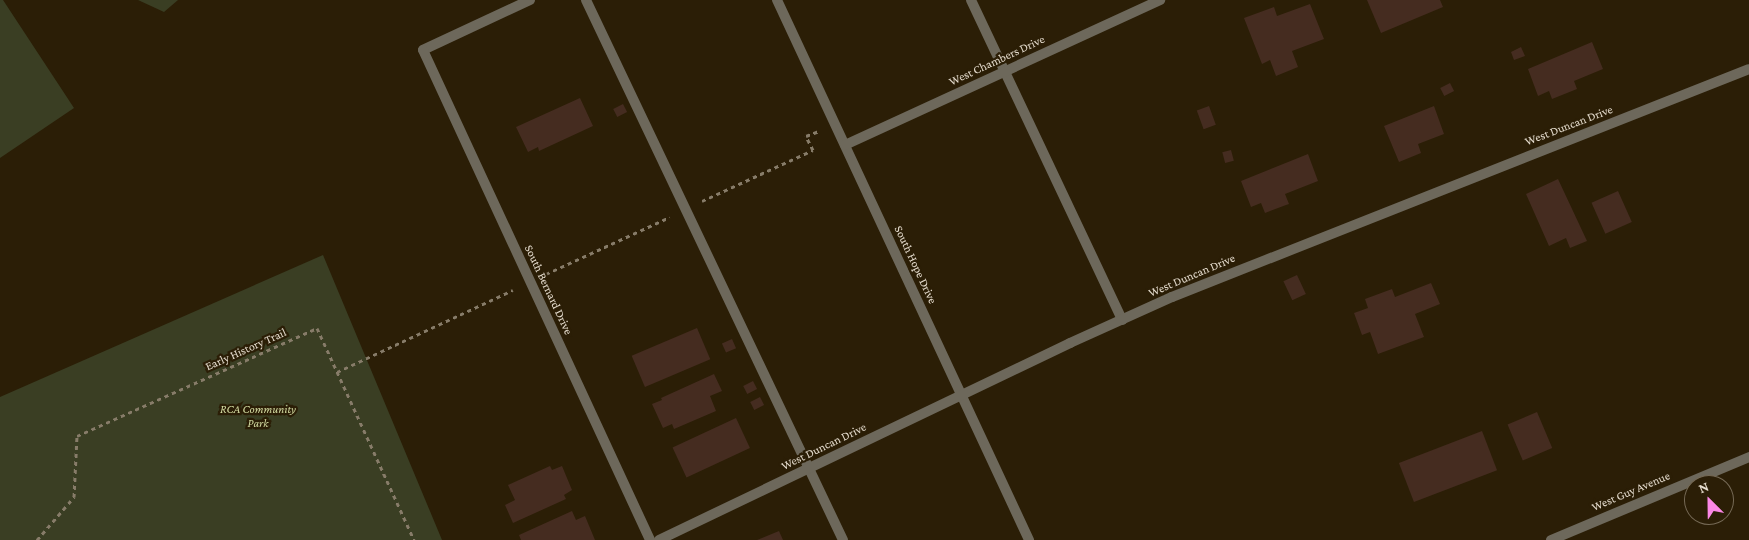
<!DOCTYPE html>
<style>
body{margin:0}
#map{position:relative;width:1749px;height:540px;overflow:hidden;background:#2b1e06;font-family:"Crimson Pro",serif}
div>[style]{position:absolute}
.green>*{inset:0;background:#3a3e23}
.building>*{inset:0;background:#452c20;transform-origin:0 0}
.path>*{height:3px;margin-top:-1.5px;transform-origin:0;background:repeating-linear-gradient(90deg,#877c69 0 4px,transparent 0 8px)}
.lane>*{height:10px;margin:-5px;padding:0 5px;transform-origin:5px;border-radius:5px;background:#6d685b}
.street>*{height:10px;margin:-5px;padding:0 5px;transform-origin:5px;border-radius:5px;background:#6d685b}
span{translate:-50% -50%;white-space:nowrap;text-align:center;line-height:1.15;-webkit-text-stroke:4.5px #2b1e06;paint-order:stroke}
.street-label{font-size:12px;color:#e6ddcf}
.park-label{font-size:12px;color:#d2daa1;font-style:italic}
.north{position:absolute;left:1684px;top:475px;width:50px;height:50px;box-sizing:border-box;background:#2b1e06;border:1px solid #766a56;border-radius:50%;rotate:337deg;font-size:14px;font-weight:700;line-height:20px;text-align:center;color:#e6ddcf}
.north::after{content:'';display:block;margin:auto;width:18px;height:22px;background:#fb87e6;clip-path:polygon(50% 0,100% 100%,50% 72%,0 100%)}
</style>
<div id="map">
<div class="green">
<div style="clip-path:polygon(0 0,3px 0,74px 108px,0 158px)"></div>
<div style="clip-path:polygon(138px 0,178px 0,164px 12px)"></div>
<div style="clip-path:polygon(323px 255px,442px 540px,0 540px,0 397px)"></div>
</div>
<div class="building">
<div style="clip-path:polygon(1367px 0,1440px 0,1443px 7px,1381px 33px)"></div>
<div style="clip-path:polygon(1310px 4px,1324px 39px,1292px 51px,1298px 67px,1276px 76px,1270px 60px,1262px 64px,1244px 18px,1274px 7px,1277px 16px)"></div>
<div style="clip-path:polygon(1592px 42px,1603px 69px,1574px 81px,1577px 89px,1552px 99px,1549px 91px,1538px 96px,1528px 69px)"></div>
<div style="clip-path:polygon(1521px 47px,1525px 56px,1514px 60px,1511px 52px)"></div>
<div style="left:1450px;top:83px;width:9px;height:11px;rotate:63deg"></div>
<div style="clip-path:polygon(580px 98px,593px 126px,539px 151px,538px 147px,528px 152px,516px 127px)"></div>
<div style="left:623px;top:104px;width:9px;height:11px;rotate:63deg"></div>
<div style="left:1209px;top:106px;width:20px;height:13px;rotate:70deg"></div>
<div style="clip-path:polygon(1434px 106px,1444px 134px,1418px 144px,1421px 153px,1399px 162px,1384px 126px)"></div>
<div style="left:1231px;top:150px;width:11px;height:9px;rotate:75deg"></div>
<div style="clip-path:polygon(1308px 154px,1318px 181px,1285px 194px,1289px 204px,1286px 205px,1265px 213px,1261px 203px,1251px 207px,1241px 181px)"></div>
<div style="clip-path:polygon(1558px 179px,1587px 241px,1570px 248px,1566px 238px,1549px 246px,1526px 194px)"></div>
<div style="left:1618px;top:191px;width:34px;height:29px;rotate:66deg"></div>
<div style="left:1297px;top:275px;width:21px;height:15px;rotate:65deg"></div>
<div style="clip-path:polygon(1431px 283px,1440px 304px,1415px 314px,1424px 337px,1378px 354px,1370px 332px,1362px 335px,1354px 313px,1368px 308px,1365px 299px,1392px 289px,1395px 297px)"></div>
<div style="left:697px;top:328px;width:34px;height:71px;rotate:67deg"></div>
<div style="left:732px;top:339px;width:10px;height:11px;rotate:66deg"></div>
<div style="clip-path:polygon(714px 374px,722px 391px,710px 396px,716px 411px,674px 429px,672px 424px,663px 428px,652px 404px,662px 400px,661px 398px)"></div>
<div style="left:753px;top:381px;width:9px;height:11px;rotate:63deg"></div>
<div style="left:760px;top:397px;width:9px;height:11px;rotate:63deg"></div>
<div style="left:1537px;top:412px;width:39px;height:32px;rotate:67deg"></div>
<div style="left:736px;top:418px;width:33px;height:70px;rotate:65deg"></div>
<div style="left:1482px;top:431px;width:42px;height:89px;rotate:69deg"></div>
<div style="clip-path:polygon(550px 466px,552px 470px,562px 466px,572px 490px,564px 495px,566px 499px,513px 523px,505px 505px,515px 500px,508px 485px)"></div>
<div style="clip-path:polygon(572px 511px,576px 520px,585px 516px,595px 540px,521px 540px,519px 535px)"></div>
<div style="clip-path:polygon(779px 531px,783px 540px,757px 540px)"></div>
</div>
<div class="path">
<div style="left:702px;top:201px;width:122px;rotate:-24.7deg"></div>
<div style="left:813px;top:150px;width:16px;rotate:-117deg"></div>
<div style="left:806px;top:136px;width:14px;rotate:-21deg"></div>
<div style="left:546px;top:274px;width:136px;rotate:-24.7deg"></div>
<div style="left:337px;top:372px;width:194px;rotate:-25deg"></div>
<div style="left:37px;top:540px;width:57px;rotate:-49.3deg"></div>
<div style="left:74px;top:497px;width:61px;rotate:-87.2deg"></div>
<div style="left:77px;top:436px;width:263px;rotate:-24.2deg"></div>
<div style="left:317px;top:328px;width:233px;rotate:65.4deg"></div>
</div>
<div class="lane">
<div style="left:586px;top:0;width:598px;rotate:64.55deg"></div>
<div style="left:971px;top:0;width:354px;rotate:64.7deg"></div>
</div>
<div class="street">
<div style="left:530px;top:0;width:118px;rotate:155deg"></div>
<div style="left:423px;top:50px;width:540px;rotate:65.14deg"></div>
<div style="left:777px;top:0;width:596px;rotate:64.98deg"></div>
<div style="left:845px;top:145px;width:347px;rotate:-24.7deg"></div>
<div style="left:659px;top:540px;width:456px;rotate:-25.6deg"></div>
<div style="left:1070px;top:343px;width:112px;rotate:-24.3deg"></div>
<div style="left:1172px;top:297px;width:620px;rotate:-21.56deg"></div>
<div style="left:1551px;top:540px;width:215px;rotate:-22.7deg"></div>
</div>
<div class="street-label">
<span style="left:997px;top:61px;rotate:-25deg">West Chambers Drive</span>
<span style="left:1569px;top:126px;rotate:-21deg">West Duncan Drive</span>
<span style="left:915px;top:265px;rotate:65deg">South Hope Drive</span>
<span style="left:1192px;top:276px;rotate:-23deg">West Duncan Drive</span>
<span style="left:548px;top:290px;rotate:65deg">South Bernard Drive</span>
<span style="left:246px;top:350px;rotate:-24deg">Early History Trail</span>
<span style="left:824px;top:447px;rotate:-26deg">West Duncan Drive</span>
<span style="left:1631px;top:492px;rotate:-23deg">West Guy Avenue</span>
</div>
<div class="park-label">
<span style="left:258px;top:417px">RCA Community<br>Park</span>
</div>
<div class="north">N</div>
</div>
